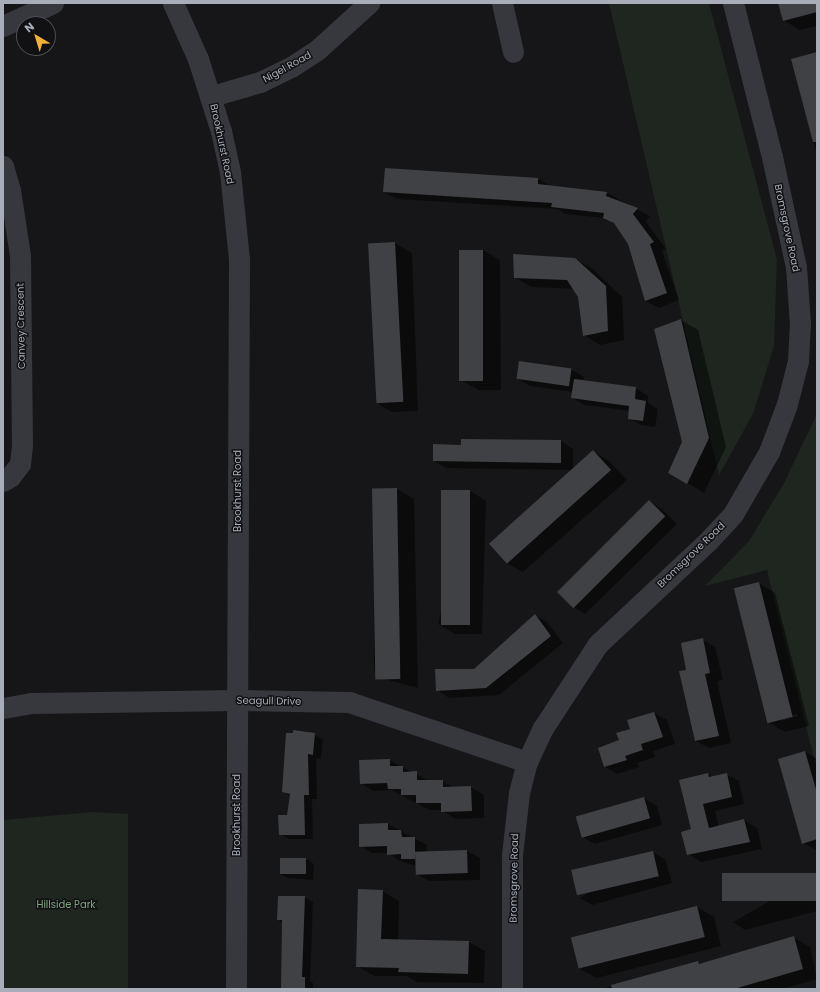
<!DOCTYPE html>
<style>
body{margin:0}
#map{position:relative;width:820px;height:992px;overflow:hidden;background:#161618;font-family:Poppins,sans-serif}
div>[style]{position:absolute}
.green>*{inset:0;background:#1e261f}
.shadow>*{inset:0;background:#0007}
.building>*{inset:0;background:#404145;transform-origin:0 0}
.minor>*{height:21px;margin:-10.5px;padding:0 10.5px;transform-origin:10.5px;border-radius:10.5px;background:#37383d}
span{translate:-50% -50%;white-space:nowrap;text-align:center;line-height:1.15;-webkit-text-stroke:3px #111113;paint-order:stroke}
.street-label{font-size:10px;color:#a8adb8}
.park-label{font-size:10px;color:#7fa381}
.frame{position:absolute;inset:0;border:4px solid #a8adb8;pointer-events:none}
.north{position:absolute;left:16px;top:16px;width:40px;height:40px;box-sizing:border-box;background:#111113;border:1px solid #4d4f55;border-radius:50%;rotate:322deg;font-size:11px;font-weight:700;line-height:16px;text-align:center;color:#a8adb8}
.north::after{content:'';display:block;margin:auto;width:14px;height:18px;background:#f2b134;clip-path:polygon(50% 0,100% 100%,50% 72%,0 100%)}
</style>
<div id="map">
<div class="green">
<div style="clip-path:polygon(609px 3px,709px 3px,777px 260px,774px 346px,753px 414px,719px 475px)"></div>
<div style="clip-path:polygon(816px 416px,817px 421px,817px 770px,767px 570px,705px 586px,749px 541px,783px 485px)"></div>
<div style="clip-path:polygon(93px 812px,128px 814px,128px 989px,3px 989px,3px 820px)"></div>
</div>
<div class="shadow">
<div style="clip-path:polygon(779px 3px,817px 3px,817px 26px,800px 30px,783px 20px)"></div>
<div style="clip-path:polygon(817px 53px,817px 154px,792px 60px)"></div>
<div style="clip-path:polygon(538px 179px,551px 186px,607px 193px,650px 216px,646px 222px,666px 249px,662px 251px,679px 300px,659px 308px,646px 301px,629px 244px,616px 224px,605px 218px,565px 214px,558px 209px,397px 199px,384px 192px)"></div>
<div style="clip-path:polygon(395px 243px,412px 253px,418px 411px,392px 412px,376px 403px)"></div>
<div style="clip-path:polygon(483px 250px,500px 260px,501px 390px,479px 390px,462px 381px,460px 251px)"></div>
<div style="clip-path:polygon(574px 259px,592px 268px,622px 297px,624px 340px,600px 345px,584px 335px,579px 297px,574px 289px,532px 287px,515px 278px)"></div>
<div style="clip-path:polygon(681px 320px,698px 330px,726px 447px,704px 493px,669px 472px,683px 442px)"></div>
<div style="clip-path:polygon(571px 369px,584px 377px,583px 381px,636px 388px,648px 396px,648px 403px,658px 409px,655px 427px,641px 425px,629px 418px,630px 411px,585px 405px,572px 398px,573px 392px,530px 386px,518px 379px)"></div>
<div style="clip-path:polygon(561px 441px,573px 449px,573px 469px,593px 451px,609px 461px,627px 480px,523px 572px,506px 563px,572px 470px,446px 468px,434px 461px,462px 446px)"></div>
<div style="clip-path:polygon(397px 489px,414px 499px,418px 688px,391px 681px,374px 671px,373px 490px)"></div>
<div style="clip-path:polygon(470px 491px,486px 501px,482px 634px,455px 634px,438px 624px)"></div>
<div style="clip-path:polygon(649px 501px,662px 509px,677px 524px,585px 614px,572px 606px)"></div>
<div style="clip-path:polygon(evenodd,759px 583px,775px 593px,809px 726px,785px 732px,768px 722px,759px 583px,797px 714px,798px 716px,780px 721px,780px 718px,797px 714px)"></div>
<div style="clip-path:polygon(535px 615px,548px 623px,563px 643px,499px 695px,449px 698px,437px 690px,475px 670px)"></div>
<div style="clip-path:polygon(702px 639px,715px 647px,723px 680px,717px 681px,731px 743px,709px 748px,696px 741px,680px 672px,688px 670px)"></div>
<div style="clip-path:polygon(654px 713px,667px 720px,675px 744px,653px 751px,655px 757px,637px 763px,639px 767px,617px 774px,605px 767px,620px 741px)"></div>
<div style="clip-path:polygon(305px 731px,323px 739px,321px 759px,316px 758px,317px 799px,312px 799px,313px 839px,289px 839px,280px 834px,287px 816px,290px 796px,283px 791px,287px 734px)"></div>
<div style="clip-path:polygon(805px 752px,817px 759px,816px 850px,803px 843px)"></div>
<div style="clip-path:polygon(389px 760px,429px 781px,442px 781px,455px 788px,471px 787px,484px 795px,484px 818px,455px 819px,442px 810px,430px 810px,391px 790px,373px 791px,361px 783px)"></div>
<div style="clip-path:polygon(708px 774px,714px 777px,726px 774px,739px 781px,744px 804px,715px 811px,719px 827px,744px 820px,757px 828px,762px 849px,701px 862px,688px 854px,692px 830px,681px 781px)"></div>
<div style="clip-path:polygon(644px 798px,657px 806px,662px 825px,595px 844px,582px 837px,577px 817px)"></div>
<div style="clip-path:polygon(388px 824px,427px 845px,427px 852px,467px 851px,480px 858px,480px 880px,429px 881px,416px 874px,416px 866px,400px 861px,388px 853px,372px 853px,360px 846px)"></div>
<div style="clip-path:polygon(652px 852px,665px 859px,672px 883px,592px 905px,580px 898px)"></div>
<div style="clip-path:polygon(306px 859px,314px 864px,313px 880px,288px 878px,280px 874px)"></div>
<div style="clip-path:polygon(817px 874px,817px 911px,745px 930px,733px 922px)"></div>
<div style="clip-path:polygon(382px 891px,399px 901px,398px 940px,469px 942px,485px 951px,484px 983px,416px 982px,407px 976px,374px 976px,357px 966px)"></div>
<div style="clip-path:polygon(304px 897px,313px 902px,310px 981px,313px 983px,313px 989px,282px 989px,283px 923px,278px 920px)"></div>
<div style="clip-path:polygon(697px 907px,714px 917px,721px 946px,597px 978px,580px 969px)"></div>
<div style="clip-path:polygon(793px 937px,810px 947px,817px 979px,783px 989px,601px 989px,698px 963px,701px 964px)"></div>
</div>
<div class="building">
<div style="clip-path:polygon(778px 3px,817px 3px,817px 12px,783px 21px)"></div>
<div style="clip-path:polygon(817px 52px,817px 142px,813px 142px,791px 59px)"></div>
<div style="clip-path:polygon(385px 168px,538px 178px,538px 184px,607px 192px,606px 196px,638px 208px,633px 214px,654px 242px,650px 244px,667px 293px,645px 301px,628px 244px,614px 223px,603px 218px,604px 213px,551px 207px,552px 203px,383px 192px)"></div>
<div style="left:395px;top:242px;width:160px;height:27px;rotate:87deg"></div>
<div style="left:459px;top:250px;width:24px;height:131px"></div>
<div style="clip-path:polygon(513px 254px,575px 258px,606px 286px,608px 331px,583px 336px,578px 297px,567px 280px,514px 278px)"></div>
<div style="clip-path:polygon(681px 319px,709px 438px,687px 484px,668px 473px,682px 442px,654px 329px)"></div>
<div style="left:519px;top:361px;width:53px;height:18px;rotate:8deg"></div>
<div style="clip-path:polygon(574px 379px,636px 387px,635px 399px,646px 401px,643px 421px,628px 419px,629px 406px,571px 398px)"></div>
<div style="clip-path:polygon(461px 439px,561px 440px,561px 463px,433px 461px,433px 444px,461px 445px)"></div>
<div style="left:593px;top:450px;width:27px;height:140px;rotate:48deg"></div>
<div style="left:397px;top:488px;width:191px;height:25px;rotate:89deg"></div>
<div style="left:441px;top:490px;width:29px;height:135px"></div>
<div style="left:649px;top:500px;width:23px;height:130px;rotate:45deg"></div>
<div style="left:759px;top:582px;width:139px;height:26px;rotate:76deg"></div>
<div style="clip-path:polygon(535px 614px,551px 636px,486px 688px,436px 691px,435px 669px,474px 669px)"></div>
<div style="clip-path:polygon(703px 638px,710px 673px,705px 674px,719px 736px,695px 741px,679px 671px,686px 670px,681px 643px)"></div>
<div style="clip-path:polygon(654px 712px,663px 737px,641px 744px,643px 750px,625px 756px,627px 760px,604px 767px,598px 748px,619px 740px,616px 733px,630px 729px,627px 720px)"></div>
<div style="clip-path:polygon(293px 730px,315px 733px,313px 755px,308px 754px,309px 795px,304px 795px,305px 835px,279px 835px,278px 815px,287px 815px,290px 794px,282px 792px,286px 733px,293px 733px)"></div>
<div style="clip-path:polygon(805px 751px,817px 793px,817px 839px,802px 844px,778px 759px)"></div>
<div style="clip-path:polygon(390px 759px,390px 766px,403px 766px,403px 772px,417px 771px,417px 780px,443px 780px,443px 787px,471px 786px,472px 811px,441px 812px,441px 803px,416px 803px,416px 795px,401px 795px,401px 789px,388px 789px,387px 783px,360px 784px,359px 760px)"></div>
<div style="clip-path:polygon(708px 773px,709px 777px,727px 773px,732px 797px,703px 804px,709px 828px,744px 819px,750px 842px,687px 855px,681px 832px,691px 829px,679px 780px)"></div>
<div style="left:644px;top:797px;width:22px;height:71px;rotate:74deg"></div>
<div style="clip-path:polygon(388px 823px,388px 830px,401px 830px,402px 837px,415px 837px,415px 859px,401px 859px,401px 854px,387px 855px,387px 846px,359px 847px,359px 824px)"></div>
<div style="left:467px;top:850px;width:23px;height:52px;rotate:88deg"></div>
<div style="left:653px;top:851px;width:26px;height:84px;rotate:77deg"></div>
<div style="left:280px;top:858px;width:26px;height:16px"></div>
<div style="left:817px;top:873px;width:28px;height:95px;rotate:90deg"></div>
<div style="clip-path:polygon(358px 889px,383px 890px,381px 939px,469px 941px,468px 974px,398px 972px,399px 968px,356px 967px)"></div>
<div style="clip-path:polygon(278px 896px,305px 896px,302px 977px,305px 977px,305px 989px,281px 989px,282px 920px,277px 920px)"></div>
<div style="left:697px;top:906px;width:32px;height:130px;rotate:76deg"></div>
<div style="clip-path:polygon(794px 936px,803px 969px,734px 989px,612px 989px,611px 985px,698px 961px,699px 964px)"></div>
</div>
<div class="minor">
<div style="left:173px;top:3px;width:61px;rotate:65.9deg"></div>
<div style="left:198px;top:59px;width:76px;rotate:72.3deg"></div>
<div style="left:221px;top:131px;width:42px;rotate:77.6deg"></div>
<div style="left:230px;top:172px;width:87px;rotate:84.1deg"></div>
<div style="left:239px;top:259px;width:730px;rotate:90.24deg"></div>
<div style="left:502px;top:3px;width:50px;rotate:77.3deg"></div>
<div style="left:3px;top:26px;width:55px;rotate:-24.7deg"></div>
<div style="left:212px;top:96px;width:50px;rotate:-16.3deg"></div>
<div style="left:260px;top:82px;width:34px;rotate:-26deg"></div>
<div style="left:291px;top:67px;width:30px;rotate:-33deg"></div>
<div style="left:316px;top:51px;width:72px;rotate:-42.2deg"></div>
<div style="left:3px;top:166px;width:25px;rotate:74deg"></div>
<div style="left:10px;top:190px;width:66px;rotate:81.3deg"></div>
<div style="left:20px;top:255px;width:190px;rotate:89.4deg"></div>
<div style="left:22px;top:445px;width:19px;rotate:96deg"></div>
<div style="left:20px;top:464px;width:16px;rotate:128deg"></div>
<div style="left:10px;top:477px;width:8px;rotate:150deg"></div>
<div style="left:3px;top:708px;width:28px;rotate:-10deg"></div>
<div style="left:31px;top:703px;width:206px;rotate:-0.8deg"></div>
<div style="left:237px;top:700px;width:112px;rotate:1deg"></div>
<div style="left:349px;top:702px;width:188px;rotate:18.6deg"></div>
<div style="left:512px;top:989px;width:134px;rotate:-90deg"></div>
<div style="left:512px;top:855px;width:62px;rotate:-83.6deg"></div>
<div style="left:519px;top:793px;width:32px;rotate:-76deg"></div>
<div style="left:527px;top:762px;width:38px;rotate:-65deg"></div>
<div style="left:543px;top:728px;width:100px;rotate:-56.8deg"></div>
<div style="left:598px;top:644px;width:152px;rotate:-43.1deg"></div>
<div style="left:709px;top:540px;width:35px;rotate:-47deg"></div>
<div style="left:733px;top:514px;width:72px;rotate:-59.9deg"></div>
<div style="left:769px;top:452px;width:51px;rotate:-69.4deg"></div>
<div style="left:787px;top:404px;width:44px;rotate:-75.7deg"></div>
<div style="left:798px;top:361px;width:37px;rotate:-87deg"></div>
<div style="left:800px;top:324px;width:57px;rotate:-94deg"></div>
<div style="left:796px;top:267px;width:113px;rotate:-102.3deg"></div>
<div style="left:772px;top:157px;width:159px;rotate:-104.2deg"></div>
</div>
<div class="street-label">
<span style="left:287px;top:67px;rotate:-29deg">Nigel Road</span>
<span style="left:222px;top:144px;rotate:78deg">Brookhurst Road</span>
<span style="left:787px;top:228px;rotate:78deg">Bromsgrove Road</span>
<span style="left:21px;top:326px;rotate:-91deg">Canvey Crescent</span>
<span style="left:238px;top:491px;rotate:-90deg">Brookhurst Road</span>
<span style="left:691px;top:555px;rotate:-44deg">Bromsgrove Road</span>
<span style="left:269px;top:701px;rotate:1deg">Seagull Drive</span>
<span style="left:237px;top:815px;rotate:-90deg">Brookhurst Road</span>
<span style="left:514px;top:878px;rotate:-89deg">Bromsgrove Road</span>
</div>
<div class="park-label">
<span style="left:66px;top:905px">Hillside Park</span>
</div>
<div class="frame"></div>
<div class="north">N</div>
</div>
